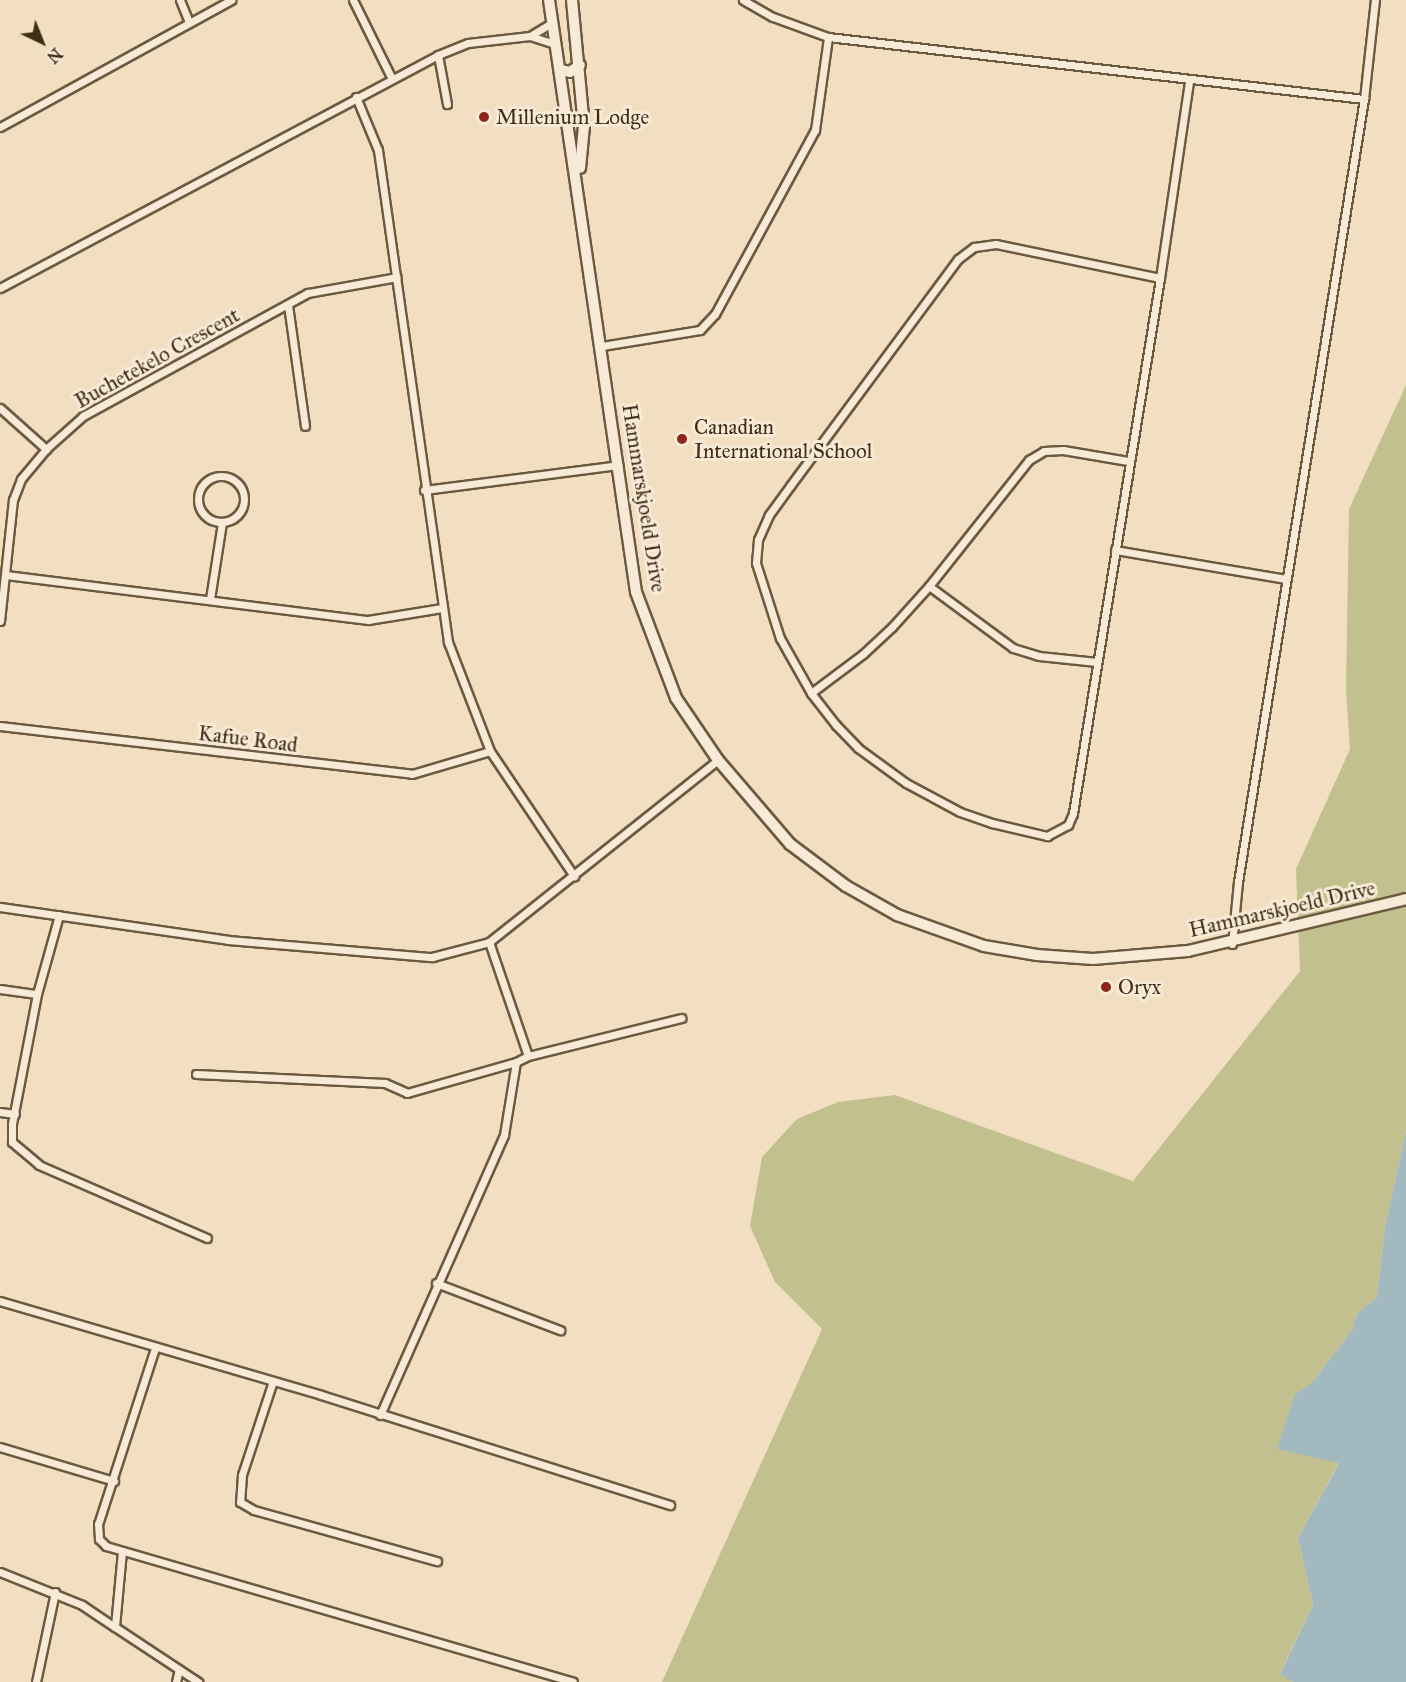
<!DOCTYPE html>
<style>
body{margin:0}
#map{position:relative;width:1406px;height:1682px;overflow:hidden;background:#f2dfc2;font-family:"IM FELL Great Primer",serif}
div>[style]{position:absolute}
.green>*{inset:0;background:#c2c08e}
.water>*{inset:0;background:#a2b9bf}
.roads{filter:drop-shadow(2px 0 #6c5a40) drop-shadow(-2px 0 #6c5a40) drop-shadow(0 2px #6c5a40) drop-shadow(0 -2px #6c5a40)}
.minor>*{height:7px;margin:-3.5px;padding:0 3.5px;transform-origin:3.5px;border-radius:3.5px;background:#f7ead7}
.minor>.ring{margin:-3.5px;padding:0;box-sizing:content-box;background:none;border:7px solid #f7ead7;border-radius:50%}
.secondary>*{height:10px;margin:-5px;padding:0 5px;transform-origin:5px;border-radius:5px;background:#f7ead7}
.dots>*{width:16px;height:16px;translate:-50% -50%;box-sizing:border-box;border:3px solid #f7ead7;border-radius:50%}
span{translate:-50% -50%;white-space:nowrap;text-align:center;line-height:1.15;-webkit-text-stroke:6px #f7ead7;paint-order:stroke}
.poi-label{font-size:21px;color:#3f2d14}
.left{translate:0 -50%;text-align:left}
.street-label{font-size:21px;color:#3f2d14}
.north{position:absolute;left:12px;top:12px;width:60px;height:60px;-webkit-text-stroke:4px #f7ead7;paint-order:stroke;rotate:137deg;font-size:16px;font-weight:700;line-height:24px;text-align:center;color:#3f2d14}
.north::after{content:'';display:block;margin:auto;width:21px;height:27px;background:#3f2d14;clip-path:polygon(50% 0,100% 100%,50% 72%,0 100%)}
</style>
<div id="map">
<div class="green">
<div style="clip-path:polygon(1406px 385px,1406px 1131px,1385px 1226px,1377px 1297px,1357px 1314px,1352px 1330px,1311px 1384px,1295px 1394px,1278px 1449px,1339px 1462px,1298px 1538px,1313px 1605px,1280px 1673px,1293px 1682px,662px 1682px,822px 1329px,775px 1282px,750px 1226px,762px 1157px,797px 1119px,838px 1102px,895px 1095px,1133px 1181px,1300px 971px,1296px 869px,1350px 749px,1346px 691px,1349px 509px)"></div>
</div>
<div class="water">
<div style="clip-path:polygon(1406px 1131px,1406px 1682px,1293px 1682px,1280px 1674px,1313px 1605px,1298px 1538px,1339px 1463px,1277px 1449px,1295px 1394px,1311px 1384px,1352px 1330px,1357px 1314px,1377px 1297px,1385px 1226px)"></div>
</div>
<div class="roads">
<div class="minor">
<div style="left:180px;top:0;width:24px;rotate:68deg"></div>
<div style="left:353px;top:0;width:86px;rotate:63.7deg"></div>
<div style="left:743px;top:0;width:34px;rotate:30deg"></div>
<div style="left:773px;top:17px;width:59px;rotate:20deg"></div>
<div style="left:828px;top:37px;width:540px;rotate:6.6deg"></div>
<div style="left:530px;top:36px;width:26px;rotate:-31deg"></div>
<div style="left:438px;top:55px;width:50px;rotate:79.6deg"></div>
<div style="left:356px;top:97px;width:57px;rotate:67.5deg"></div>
<div style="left:378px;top:150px;width:497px;rotate:81.9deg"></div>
<div style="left:448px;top:642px;width:117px;rotate:68.9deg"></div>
<div style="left:490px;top:751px;width:151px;rotate:56.1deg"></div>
<div style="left:0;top:127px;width:264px;rotate:-28.8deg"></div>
<div style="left:1160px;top:278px;width:167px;rotate:-168.3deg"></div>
<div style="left:996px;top:244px;width:22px;rotate:172deg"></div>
<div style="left:974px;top:247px;width:20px;rotate:143deg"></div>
<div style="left:958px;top:259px;width:282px;rotate:126.5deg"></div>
<div style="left:790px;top:486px;width:36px;rotate:126deg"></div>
<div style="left:769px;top:515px;width:27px;rotate:114deg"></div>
<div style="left:758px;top:540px;width:23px;rotate:95deg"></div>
<div style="left:756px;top:563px;width:79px;rotate:72.3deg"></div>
<div style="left:780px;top:638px;width:63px;rotate:60.6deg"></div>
<div style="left:811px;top:693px;width:41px;rotate:52deg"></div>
<div style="left:836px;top:725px;width:32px;rotate:46deg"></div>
<div style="left:858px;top:748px;width:59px;rotate:36.1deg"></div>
<div style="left:906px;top:783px;width:61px;rotate:28.2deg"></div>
<div style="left:960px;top:812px;width:34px;rotate:19deg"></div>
<div style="left:992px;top:823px;width:57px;rotate:13.3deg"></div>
<div style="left:1047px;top:836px;width:24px;rotate:-28deg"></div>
<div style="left:1068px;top:825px;width:13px;rotate:-67deg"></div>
<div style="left:1073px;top:813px;width:542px;rotate:-80.76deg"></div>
<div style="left:1160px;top:278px;width:199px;rotate:-81.6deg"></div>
<div style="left:0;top:288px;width:496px;rotate:-28deg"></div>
<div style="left:438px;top:55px;width:32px;rotate:-22deg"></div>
<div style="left:468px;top:43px;width:62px;rotate:-6.4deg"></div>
<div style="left:530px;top:36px;width:26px;rotate:18deg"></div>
<div style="left:288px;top:305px;width:122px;rotate:82deg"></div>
<div style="left:602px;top:346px;width:99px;rotate:-9.3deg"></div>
<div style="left:700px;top:330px;width:22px;rotate:-47deg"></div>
<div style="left:715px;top:314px;width:209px;rotate:-61.5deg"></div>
<div style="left:815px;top:130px;width:94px;rotate:-82deg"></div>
<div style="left:0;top:408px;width:62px;rotate:41.7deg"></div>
<div class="ring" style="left:198px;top:476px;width:39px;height:39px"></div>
<div style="left:424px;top:490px;width:196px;rotate:-7.3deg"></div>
<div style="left:1115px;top:550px;width:173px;rotate:9.6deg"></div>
<div style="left:6px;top:575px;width:365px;rotate:7.1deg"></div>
<div style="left:368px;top:620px;width:75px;rotate:-9.2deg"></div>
<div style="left:929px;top:586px;width:104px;rotate:36.4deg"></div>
<div style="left:1013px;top:648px;width:27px;rotate:17deg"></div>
<div style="left:1039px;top:656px;width:58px;rotate:5.9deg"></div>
<div style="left:210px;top:599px;width:78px;rotate:-81.1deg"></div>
<div style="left:0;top:621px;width:122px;rotate:-83.9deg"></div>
<div style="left:13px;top:500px;width:22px;rotate:-69deg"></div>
<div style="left:21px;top:479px;width:39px;rotate:-50deg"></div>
<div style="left:46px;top:449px;width:50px;rotate:-41.7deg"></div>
<div style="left:83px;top:416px;width:256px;rotate:-28.7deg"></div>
<div style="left:308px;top:293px;width:90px;rotate:-10.2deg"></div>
<div style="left:811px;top:693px;width:65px;rotate:-36.9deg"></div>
<div style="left:863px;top:654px;width:40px;rotate:-43deg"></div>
<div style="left:892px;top:627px;width:55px;rotate:-47.9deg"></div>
<div style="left:929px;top:586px;width:161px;rotate:-51.6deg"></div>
<div style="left:1029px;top:460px;width:17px;rotate:-31deg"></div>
<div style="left:1044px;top:451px;width:19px;rotate:-3deg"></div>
<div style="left:1063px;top:450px;width:66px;rotate:9.6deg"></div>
<div style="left:0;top:726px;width:415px;rotate:6.6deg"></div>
<div style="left:412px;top:774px;width:81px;rotate:-16.4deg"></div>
<div style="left:0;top:907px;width:230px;rotate:8.2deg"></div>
<div style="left:228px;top:940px;width:205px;rotate:4.8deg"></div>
<div style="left:432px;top:957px;width:59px;rotate:-14.7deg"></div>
<div style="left:489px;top:942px;width:293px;rotate:-38.5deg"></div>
<div style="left:489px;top:942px;width:120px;rotate:71.1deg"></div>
<div style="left:528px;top:1056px;width:158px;rotate:-13.9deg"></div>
<div style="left:1232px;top:944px;width:62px;rotate:-84.5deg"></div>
<div style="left:1238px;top:882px;width:793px;rotate:-80.86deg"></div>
<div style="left:1364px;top:99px;width:100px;rotate:-83.7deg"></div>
<div style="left:0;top:989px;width:37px;rotate:8deg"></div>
<div style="left:37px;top:994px;width:82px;rotate:-74.4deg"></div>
<div style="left:37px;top:994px;width:132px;rotate:100.9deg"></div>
<div style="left:12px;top:1124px;width:18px;rotate:90deg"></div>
<div style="left:12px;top:1142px;width:35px;rotate:40deg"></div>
<div style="left:39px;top:1165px;width:183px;rotate:23.5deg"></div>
<div style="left:196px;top:1074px;width:189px;rotate:2.7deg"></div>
<div style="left:385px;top:1083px;width:24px;rotate:24deg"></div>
<div style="left:407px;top:1093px;width:113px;rotate:-15.9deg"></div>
<div style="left:0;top:1112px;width:15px;rotate:8deg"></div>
<div style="left:436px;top:1283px;width:133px;rotate:20.8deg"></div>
<div style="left:0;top:1301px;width:334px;rotate:16.3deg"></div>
<div style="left:321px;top:1395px;width:366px;rotate:17.5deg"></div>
<div style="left:155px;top:1348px;width:185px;rotate:107.9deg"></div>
<div style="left:98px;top:1524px;width:15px;rotate:86deg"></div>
<div style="left:99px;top:1539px;width:10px;rotate:45deg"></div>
<div style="left:106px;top:1546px;width:486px;rotate:16.2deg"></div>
<div style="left:273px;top:1381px;width:99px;rotate:108.3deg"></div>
<div style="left:242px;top:1475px;width:27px;rotate:94deg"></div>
<div style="left:240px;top:1502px;width:16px;rotate:30deg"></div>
<div style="left:254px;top:1510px;width:190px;rotate:15.6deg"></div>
<div style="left:380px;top:1415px;width:306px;rotate:-66.1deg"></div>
<div style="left:504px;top:1135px;width:74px;rotate:-80.7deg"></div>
<div style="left:516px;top:1062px;width:13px;rotate:-27deg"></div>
<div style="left:0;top:1447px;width:119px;rotate:16.6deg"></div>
<div style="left:122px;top:1551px;width:76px;rotate:95.3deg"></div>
<div style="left:115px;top:1627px;width:100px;rotate:33.5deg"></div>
<div style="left:0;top:1572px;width:88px;rotate:21.9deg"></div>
<div style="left:82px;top:1605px;width:40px;rotate:34deg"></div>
<div style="left:36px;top:1682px;width:92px;rotate:-78.1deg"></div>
<div style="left:176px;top:1682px;width:13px;rotate:-77deg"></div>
</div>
<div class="secondary">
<div style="left:549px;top:0;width:598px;rotate:81.64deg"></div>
<div style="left:636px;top:592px;width:113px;rotate:69.3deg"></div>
<div style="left:676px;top:698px;width:75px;rotate:55.9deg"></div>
<div style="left:718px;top:760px;width:111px;rotate:49.4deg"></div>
<div style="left:790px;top:844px;width:70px;rotate:36.9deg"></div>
<div style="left:846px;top:886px;width:59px;rotate:29.6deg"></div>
<div style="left:897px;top:915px;width:92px;rotate:19.6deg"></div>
<div style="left:984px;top:946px;width:54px;rotate:9.6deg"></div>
<div style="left:1037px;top:955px;width:56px;rotate:4.1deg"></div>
<div style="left:1093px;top:959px;width:95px;rotate:-4.8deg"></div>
<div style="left:1188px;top:951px;width:224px;rotate:-13.4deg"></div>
<div style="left:572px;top:0;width:127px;rotate:84.6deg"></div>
<div style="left:584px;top:126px;width:42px;rotate:95.4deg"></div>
<div style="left:560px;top:70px;width:10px;rotate:11deg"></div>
<div style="left:570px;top:72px;width:12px;rotate:-35deg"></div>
</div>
</div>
<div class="dots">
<div style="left:484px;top:117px;background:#8f2418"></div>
<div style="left:682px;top:439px;background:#8f2418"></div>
<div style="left:1106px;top:987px;background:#8f2418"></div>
</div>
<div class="poi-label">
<span class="left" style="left:496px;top:117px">Millenium Lodge</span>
<span class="left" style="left:694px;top:439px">Canadian<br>International School</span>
<span class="left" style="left:1118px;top:987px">Oryx</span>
</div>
<div class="street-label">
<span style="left:157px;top:358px;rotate:-29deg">Buchetekelo Crescent</span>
<span style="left:644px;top:498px;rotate:81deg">Hammarskjoeld Drive</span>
<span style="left:248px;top:739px;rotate:7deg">Kafue Road</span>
<span style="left:1282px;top:909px;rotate:-13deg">Hammarskjoeld Drive</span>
</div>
<div class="north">N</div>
</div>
